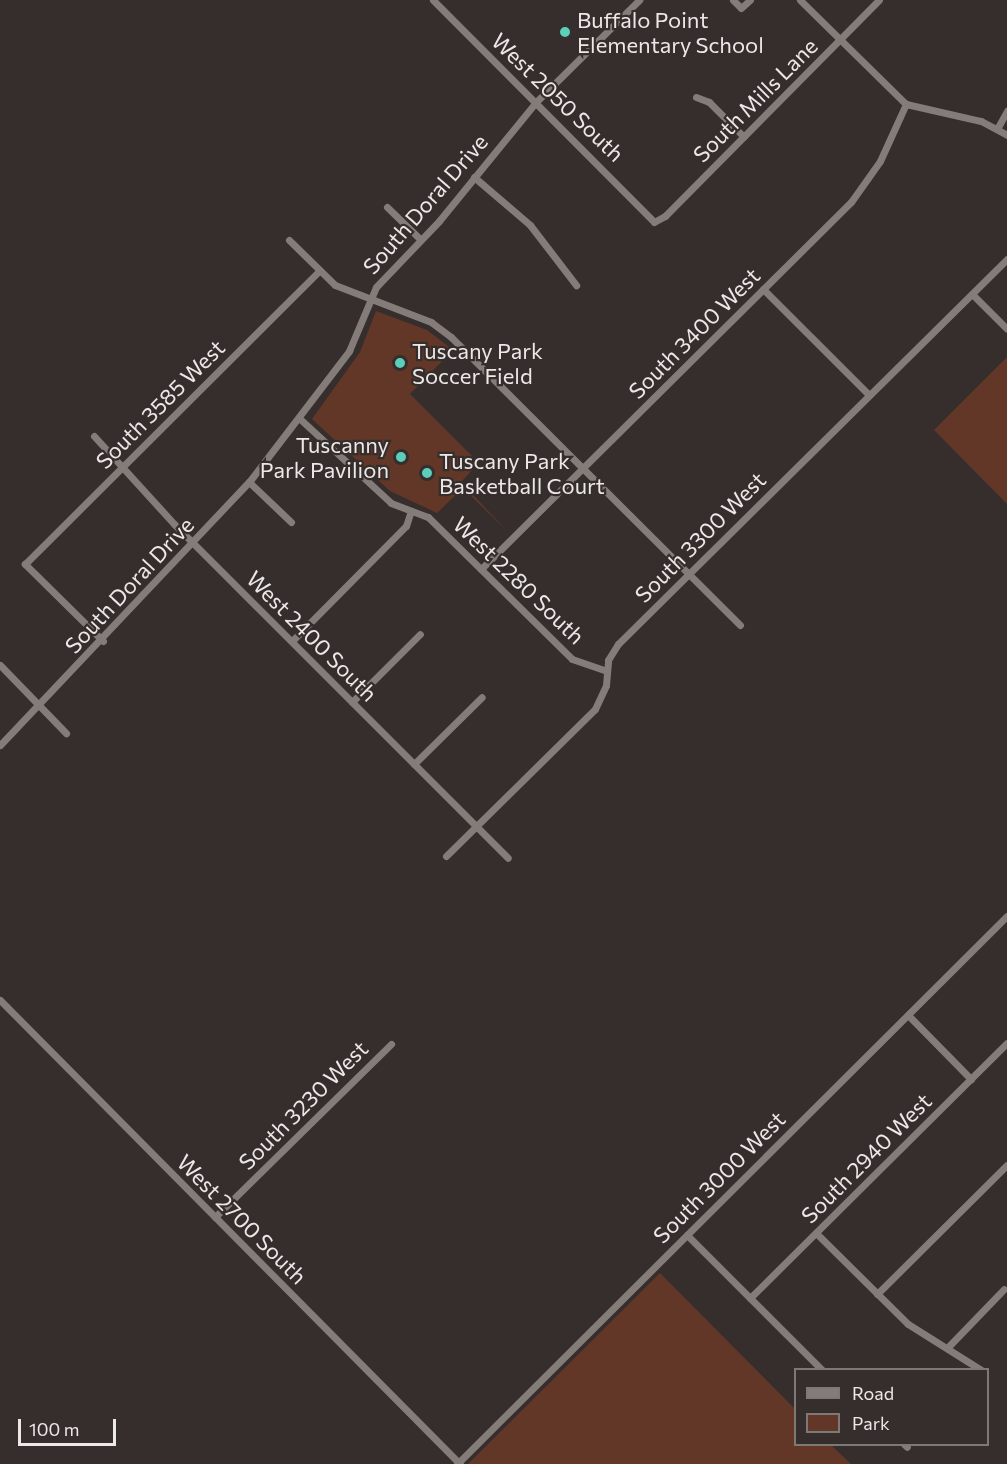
<!DOCTYPE html>
<style>
body{margin:0}
#map{position:relative;width:1007px;height:1464px;overflow:hidden;background:#352e2c;font-family:Commissioner,sans-serif}
div>[style]{position:absolute}
.green>*{inset:0;background:#633727}
.minor>*{height:7px;margin:-3.5px;padding:0 3.5px;transform-origin:3.5px;border-radius:3.5px;background:#847c79}
.dots>*{width:16px;height:16px;translate:-50% -50%;box-sizing:border-box;border:3px solid #352e2c;border-radius:50%}
span{translate:-50% -50%;white-space:nowrap;text-align:center;line-height:1.15;-webkit-text-stroke:4.5px #352e2c;paint-order:stroke}
.poi-label{font-size:22px;color:#ece8e7}
.left{translate:0 -50%;text-align:left}
.right{translate:-100% -50%;text-align:right}
.street-label{font-size:22px;color:#ece8e7}
.legend{position:absolute;left:794px;top:1368px;width:195px;height:78px;box-sizing:border-box;background:#352e2c;border:2px solid #7e7877;margin:0;padding:8px 10px;list-style:none;font-size:18px;color:#ece8e7}
.legend li{display:flex;align-items:center;gap:12px;height:30px}
.legend b{width:30px;border:2px solid #7e7877}
.scale{position:absolute;left:18px;top:1419px;width:98px;height:27px;box-sizing:border-box;border:3px solid #ece8e7;border-top:0;padding-left:8px;font-size:18px;line-height:21px;white-space:nowrap;color:#ece8e7;-webkit-text-stroke:4px #352e2c;paint-order:stroke}
</style>
<div id="map">
<div class="green">
<div style="clip-path:polygon(376px 311px,427px 330px,453px 350px,410px 394px,479px 463px,461px 482px,508px 532px,463px 488px,437px 513px,390px 491px,312px 419px,360px 352px)"></div>
<div style="clip-path:polygon(1007px 357px,1007px 504px,934px 430px)"></div>
<div style="clip-path:polygon(660px 1273px,795px 1409px,796px 1444px,831px 1445px,851px 1464px,468px 1464px)"></div>
</div>
<div class="minor">
<div style="left:433px;top:0;width:313px;rotate:45.1deg"></div>
<div style="left:654px;top:222px;width:13px;rotate:-29deg"></div>
<div style="left:665px;top:216px;width:304px;rotate:-45.3deg"></div>
<div style="left:733px;top:0;width:11px;rotate:45deg"></div>
<div style="left:741px;top:8px;width:12px;rotate:-42deg"></div>
<div style="left:800px;top:0;width:148px;rotate:44.5deg"></div>
<div style="left:906px;top:104px;width:77px;rotate:12.8deg"></div>
<div style="left:981px;top:121px;width:30px;rotate:28deg"></div>
<div style="left:696px;top:97px;width:14px;rotate:21deg"></div>
<div style="left:709px;top:102px;width:49px;rotate:45deg"></div>
<div style="left:997px;top:129px;width:21px;rotate:-61deg"></div>
<div style="left:474px;top:177px;width:74px;rotate:40.6deg"></div>
<div style="left:530px;top:225px;width:76px;rotate:52.5deg"></div>
<div style="left:387px;top:207px;width:47px;rotate:44.1deg"></div>
<div style="left:289px;top:240px;width:64px;rotate:44.4deg"></div>
<div style="left:335px;top:285px;width:103px;rotate:21.1deg"></div>
<div style="left:431px;top:322px;width:25px;rotate:37deg"></div>
<div style="left:451px;top:337px;width:408px;rotate:44.9deg"></div>
<div style="left:763px;top:289px;width:150px;rotate:45deg"></div>
<div style="left:972px;top:294px;width:49px;rotate:45deg"></div>
<div style="left:299px;top:418px;width:125px;rotate:42.7deg"></div>
<div style="left:391px;top:503px;width:40px;rotate:21deg"></div>
<div style="left:428px;top:517px;width:202px;rotate:44.6deg"></div>
<div style="left:572px;top:659px;width:37px;rotate:19deg"></div>
<div style="left:94px;top:436px;width:119px;rotate:47.7deg"></div>
<div style="left:174px;top:524px;width:472px;rotate:45deg"></div>
<div style="left:249px;top:482px;width:58px;rotate:43.6deg"></div>
<div style="left:481px;top:569px;width:521px;rotate:-44.77deg"></div>
<div style="left:851px;top:202px;width:50px;rotate:-54.7deg"></div>
<div style="left:880px;top:161px;width:63px;rotate:-65.5deg"></div>
<div style="left:103px;top:641px;width:110px;rotate:-135.4deg"></div>
<div style="left:25px;top:564px;width:416px;rotate:-44.9deg"></div>
<div style="left:292px;top:641px;width:162px;rotate:-45.3deg"></div>
<div style="left:406px;top:526px;width:16px;rotate:-72deg"></div>
<div style="left:0;top:665px;width:95px;rotate:45.9deg"></div>
<div style="left:352px;top:702px;width:96px;rotate:-45deg"></div>
<div style="left:0;top:745px;width:362px;rotate:-46.6deg"></div>
<div style="left:249px;top:482px;width:165px;rotate:-52.6deg"></div>
<div style="left:349px;top:351px;width:69px;rotate:-67.1deg"></div>
<div style="left:376px;top:287px;width:91px;rotate:-46.3deg"></div>
<div style="left:439px;top:221px;width:155px;rotate:-50.8deg"></div>
<div style="left:537px;top:101px;width:144px;rotate:-44.7deg"></div>
<div style="left:414px;top:764px;width:95px;rotate:-44.6deg"></div>
<div style="left:446px;top:856px;width:209px;rotate:-44.6deg"></div>
<div style="left:595px;top:709px;width:26px;rotate:-65deg"></div>
<div style="left:606px;top:685px;width:25px;rotate:-85deg"></div>
<div style="left:608px;top:660px;width:19px;rotate:-58deg"></div>
<div style="left:618px;top:644px;width:547px;rotate:-44.7deg"></div>
<div style="left:0;top:1000px;width:653px;rotate:45.25deg"></div>
<div style="left:908px;top:1015px;width:90px;rotate:45.5deg"></div>
<div style="left:215px;top:1217px;width:247px;rotate:-44.5deg"></div>
<div style="left:816px;top:1233px;width:129px;rotate:44.7deg"></div>
<div style="left:908px;top:1324px;width:86px;rotate:32.2deg"></div>
<div style="left:687px;top:1235px;width:191px;rotate:45deg"></div>
<div style="left:877px;top:1294px;width:183px;rotate:-44.8deg"></div>
<div style="left:750px;top:1298px;width:362px;rotate:-44.8deg"></div>
<div style="left:949px;top:1346px;width:79px;rotate:-46deg"></div>
<div style="left:904px;top:1444px;width:4px;rotate:45deg"></div>
<div style="left:457px;top:1464px;width:776px;rotate:-44.9deg"></div>
</div>
<div class="dots">
<div style="left:565px;top:32px;background:#5cceba"></div>
<div style="left:400px;top:363px;background:#5cceba"></div>
<div style="left:401px;top:457px;background:#5cceba"></div>
<div style="left:427px;top:473px;background:#5cceba"></div>
</div>
<div class="poi-label">
<span class="left" style="left:577px;top:32px">Buffalo Point<br>Elementary School</span>
<span class="left" style="left:412px;top:363px">Tuscany Park<br>Soccer Field</span>
<span class="right" style="left:389px;top:457px">Tuscanny<br>Park Pavilion</span>
<span class="left" style="left:439px;top:473px">Tuscany Park<br>Basketball Court</span>
</div>
<div class="street-label">
<span style="left:558px;top:97px;rotate:44deg">West 2050 South</span>
<span style="left:755px;top:100px;rotate:-45deg">South Mills Lane</span>
<span style="left:425px;top:204px;rotate:-49deg">South Doral Drive</span>
<span style="left:694px;top:333px;rotate:-45deg">South 3400 West</span>
<span style="left:160px;top:404px;rotate:-45deg">South 3585 West</span>
<span style="left:700px;top:537px;rotate:-45deg">South 3300 West</span>
<span style="left:519px;top:580px;rotate:44deg">West 2280 South</span>
<span style="left:129px;top:585px;rotate:-47deg">South Doral Drive</span>
<span style="left:312px;top:636px;rotate:45deg">West 2400 South</span>
<span style="left:303px;top:1105px;rotate:-45deg">South 3230 West</span>
<span style="left:866px;top:1158px;rotate:-45deg">South 2940 West</span>
<span style="left:719px;top:1177px;rotate:-45deg">South 3000 West</span>
<span style="left:242px;top:1219px;rotate:45deg">West 2700 South</span>
</div>
<ul class="legend">
<li><b style="height:8px;background:#847c79"></b>Road</li>
<li><b style="height:16px;background:#633727"></b>Park</li>
</ul>
<div class="scale">100 m</div>
</div>
